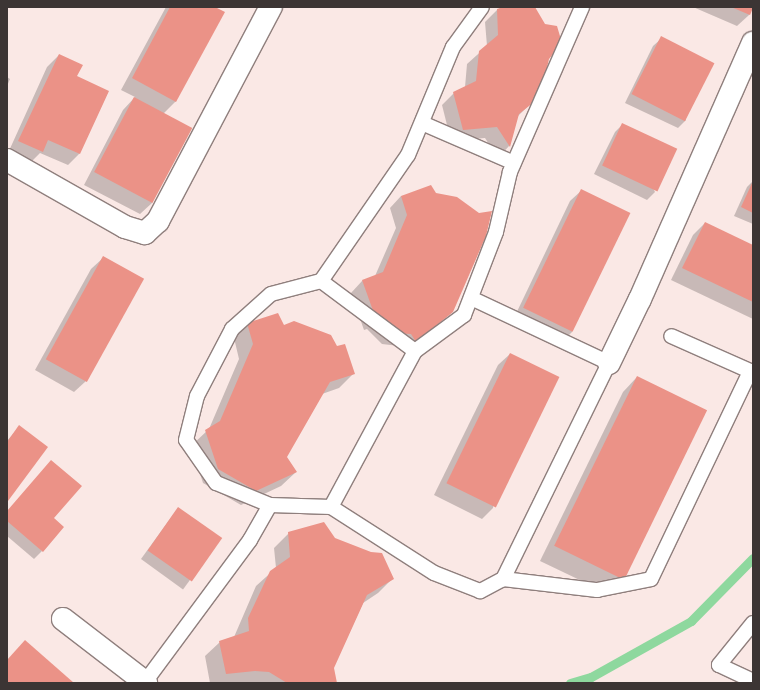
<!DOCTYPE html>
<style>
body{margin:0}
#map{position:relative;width:760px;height:690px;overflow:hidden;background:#fae8e5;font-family:"IBM Plex Sans",sans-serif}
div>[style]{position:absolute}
.shadow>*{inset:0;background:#0003;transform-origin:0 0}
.stream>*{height:9px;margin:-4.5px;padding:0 4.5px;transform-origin:4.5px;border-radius:4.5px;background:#8ed89e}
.building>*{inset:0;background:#eb9287;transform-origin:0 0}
.roads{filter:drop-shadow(1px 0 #8f7f7d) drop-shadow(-1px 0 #8f7f7d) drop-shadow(0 1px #8f7f7d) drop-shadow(0 -1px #8f7f7d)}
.service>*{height:14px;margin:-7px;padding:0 7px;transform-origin:7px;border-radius:7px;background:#fff}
.minor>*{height:22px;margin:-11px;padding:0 11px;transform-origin:11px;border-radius:11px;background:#fff}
span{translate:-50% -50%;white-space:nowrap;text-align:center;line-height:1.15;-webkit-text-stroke:3.5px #fcf9f8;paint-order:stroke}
.frame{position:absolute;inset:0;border:8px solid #3c3534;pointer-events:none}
</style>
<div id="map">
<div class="shadow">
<div style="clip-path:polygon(166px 7px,213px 7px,176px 101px,163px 114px,191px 128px,152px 203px,140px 214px,84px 185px,123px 110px,135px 97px,121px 90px)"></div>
<div style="clip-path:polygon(507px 7px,533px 7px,548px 59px,533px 101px,517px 117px,509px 146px,498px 158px,485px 138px,451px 141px,442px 105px,454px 93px,465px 87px,467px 64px,487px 46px,485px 22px,497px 10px)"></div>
<div style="clip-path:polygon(693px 7px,752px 7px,749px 15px,737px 26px)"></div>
<div style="clip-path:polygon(662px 38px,686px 120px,678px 128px,625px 103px,653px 46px)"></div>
<div style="clip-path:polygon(59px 55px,76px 77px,108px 92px,79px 154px,68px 165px,40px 153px,30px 163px,8px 153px,47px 67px)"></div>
<div style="clip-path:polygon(7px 77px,10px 79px,7px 86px)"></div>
<div style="clip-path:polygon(623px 124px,655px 192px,647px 200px,594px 174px,615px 132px)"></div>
<div style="clip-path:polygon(753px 181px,753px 224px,734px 216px,747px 187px)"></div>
<div style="clip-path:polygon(582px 190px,572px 332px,561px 343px,513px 320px,570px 201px)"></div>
<div style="clip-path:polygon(435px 194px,452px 311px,404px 352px,399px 346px,382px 344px,367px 329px,364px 330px,351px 293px,362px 281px,375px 276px,396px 228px,390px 208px,401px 196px)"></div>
<div style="clip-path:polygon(705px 223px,753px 246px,753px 319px,671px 280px,693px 235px)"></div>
<div style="clip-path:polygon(103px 258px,86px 381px,74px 392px,35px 370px,91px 269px)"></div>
<div style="clip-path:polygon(248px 323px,283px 327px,353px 374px,339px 388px,322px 394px,286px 457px,296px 472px,281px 486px,241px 505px,203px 483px,191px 446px,209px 429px,239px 359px,234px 338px)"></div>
<div style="clip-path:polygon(510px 354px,493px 508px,482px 519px,434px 495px,498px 365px)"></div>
<div style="clip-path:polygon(637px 377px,623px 580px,609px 594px,540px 561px,623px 392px)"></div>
<div style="clip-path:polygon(19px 427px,47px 447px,7px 501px,7px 441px)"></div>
<div style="left:178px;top:508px;width:52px;height:63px;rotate:36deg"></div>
<div style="clip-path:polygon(7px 511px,42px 551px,34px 559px,7px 536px)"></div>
<div style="clip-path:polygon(289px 533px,334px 538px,393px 578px,378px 593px,363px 603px,333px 668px,336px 683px,210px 683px,205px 656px,220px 642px,234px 637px,256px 586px,276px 568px,274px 548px)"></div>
</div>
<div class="stream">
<div style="left:570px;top:683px;width:22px;rotate:-16deg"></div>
<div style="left:591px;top:677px;width:115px;rotate:-29.2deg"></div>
<div style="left:691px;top:621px;width:88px;rotate:-45.5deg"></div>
</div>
<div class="building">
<div style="clip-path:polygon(170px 7px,215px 7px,225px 12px,176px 102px,132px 78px)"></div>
<div style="clip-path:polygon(503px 7px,535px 7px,545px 24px,557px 26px,562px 43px,549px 59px,544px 81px,534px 102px,519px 114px,510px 147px,497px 127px,463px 130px,453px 92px,476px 81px,479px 51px,498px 35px,497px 9px)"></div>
<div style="clip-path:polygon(731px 7px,753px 7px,753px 8px,750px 15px)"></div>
<div style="left:661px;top:36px;width:60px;height:65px;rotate:27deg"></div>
<div style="clip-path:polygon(59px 54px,83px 65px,77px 76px,109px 91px,80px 154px,48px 140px,43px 152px,18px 141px)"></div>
<div style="left:134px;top:97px;width:66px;height:85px;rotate:28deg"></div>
<div style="left:622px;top:123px;width:61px;height:47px;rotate:25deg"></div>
<div style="clip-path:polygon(753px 181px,753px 213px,741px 207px)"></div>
<div style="clip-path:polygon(431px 185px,436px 193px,457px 197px,479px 213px,492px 211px,486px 236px,453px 312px,416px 342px,411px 334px,394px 333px,376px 319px,362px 280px,383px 272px,407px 215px,401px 196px)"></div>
<div style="left:581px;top:189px;width:55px;height:132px;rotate:26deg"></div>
<div style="clip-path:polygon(705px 222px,753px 245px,753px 302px,682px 268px)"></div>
<div style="left:103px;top:256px;width:47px;height:118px;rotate:29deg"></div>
<div style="clip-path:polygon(278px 313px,284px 325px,294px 321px,331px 335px,337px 346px,345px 344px,355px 374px,330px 382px,287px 457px,297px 472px,256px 491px,218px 469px,205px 430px,220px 421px,253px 344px,247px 323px)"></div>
<div style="left:510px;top:353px;width:55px;height:145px;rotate:26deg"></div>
<div style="left:637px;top:376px;width:78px;height:189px;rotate:26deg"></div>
<div style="clip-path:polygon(19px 425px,48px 447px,8px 501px,7px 442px)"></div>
<div style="clip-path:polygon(51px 460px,82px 486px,54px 518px,64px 527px,43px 552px,7px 521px,7px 511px)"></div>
<div style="left:178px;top:507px;width:54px;height:53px;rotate:35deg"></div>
<div style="clip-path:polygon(324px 522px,335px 538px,371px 552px,382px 553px,394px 579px,367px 595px,334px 668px,337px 683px,287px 683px,269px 672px,255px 671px,226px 674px,219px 641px,249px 631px,248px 618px,270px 571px,290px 557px,288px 532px)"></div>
<div style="clip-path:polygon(25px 640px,74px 683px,7px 683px,7px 660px)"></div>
</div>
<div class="roads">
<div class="service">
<div style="left:422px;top:123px;width:100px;rotate:23.5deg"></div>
<div style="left:321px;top:281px;width:117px;rotate:36.7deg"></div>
<div style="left:471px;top:298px;width:153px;rotate:25.2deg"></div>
<div style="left:609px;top:363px;width:241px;rotate:116.1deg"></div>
<div style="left:503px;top:579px;width:26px;rotate:152deg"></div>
<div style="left:480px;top:591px;width:49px;rotate:-158.6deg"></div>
<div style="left:434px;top:573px;width:122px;rotate:-147.3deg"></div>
<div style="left:331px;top:507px;width:61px;rotate:-178.1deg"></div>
<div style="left:270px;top:505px;width:58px;rotate:-157.8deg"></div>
<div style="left:216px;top:483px;width:52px;rotate:-124.9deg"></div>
<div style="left:186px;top:440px;width:45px;rotate:-76deg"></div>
<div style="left:197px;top:396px;width:76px;rotate:-62.4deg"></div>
<div style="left:232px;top:329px;width:52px;rotate:-41.9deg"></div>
<div style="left:271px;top:294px;width:52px;rotate:-14.6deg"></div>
<div style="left:321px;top:281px;width:153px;rotate:-55.4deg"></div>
<div style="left:408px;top:155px;width:117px;rotate:-67.4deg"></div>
<div style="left:453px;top:47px;width:49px;rotate:-54.1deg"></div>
<div style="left:331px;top:507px;width:177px;rotate:-61.7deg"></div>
<div style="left:415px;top:351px;width:61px;rotate:-36.3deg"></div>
<div style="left:464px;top:315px;width:89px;rotate:-68.9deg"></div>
<div style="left:496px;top:232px;width:62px;rotate:-76.9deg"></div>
<div style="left:510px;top:172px;width:180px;rotate:-66.4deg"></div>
<div style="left:503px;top:579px;width:95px;rotate:6.7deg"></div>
<div style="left:597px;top:590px;width:55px;rotate:-11.5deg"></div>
<div style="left:651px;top:579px;width:230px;rotate:-64.5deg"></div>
<div style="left:750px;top:371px;width:86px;rotate:-156.1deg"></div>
<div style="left:753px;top:623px;width:54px;rotate:129deg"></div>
<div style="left:719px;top:665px;width:38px;rotate:25deg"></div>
<div style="left:145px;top:682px;width:177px;rotate:-53.5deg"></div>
<div style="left:250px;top:540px;width:40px;rotate:-60.3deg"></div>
</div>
<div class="minor">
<div style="left:7px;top:160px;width:136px;rotate:29.6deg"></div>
<div style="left:125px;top:227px;width:21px;rotate:17deg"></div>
<div style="left:145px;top:233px;width:18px;rotate:-43deg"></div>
<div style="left:158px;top:221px;width:242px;rotate:-62.2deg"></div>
<div style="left:609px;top:363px;width:71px;rotate:-64.2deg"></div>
<div style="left:640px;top:299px;width:280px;rotate:-66.2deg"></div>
<div style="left:63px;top:619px;width:105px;rotate:37.6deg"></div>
</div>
</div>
<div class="frame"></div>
</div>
